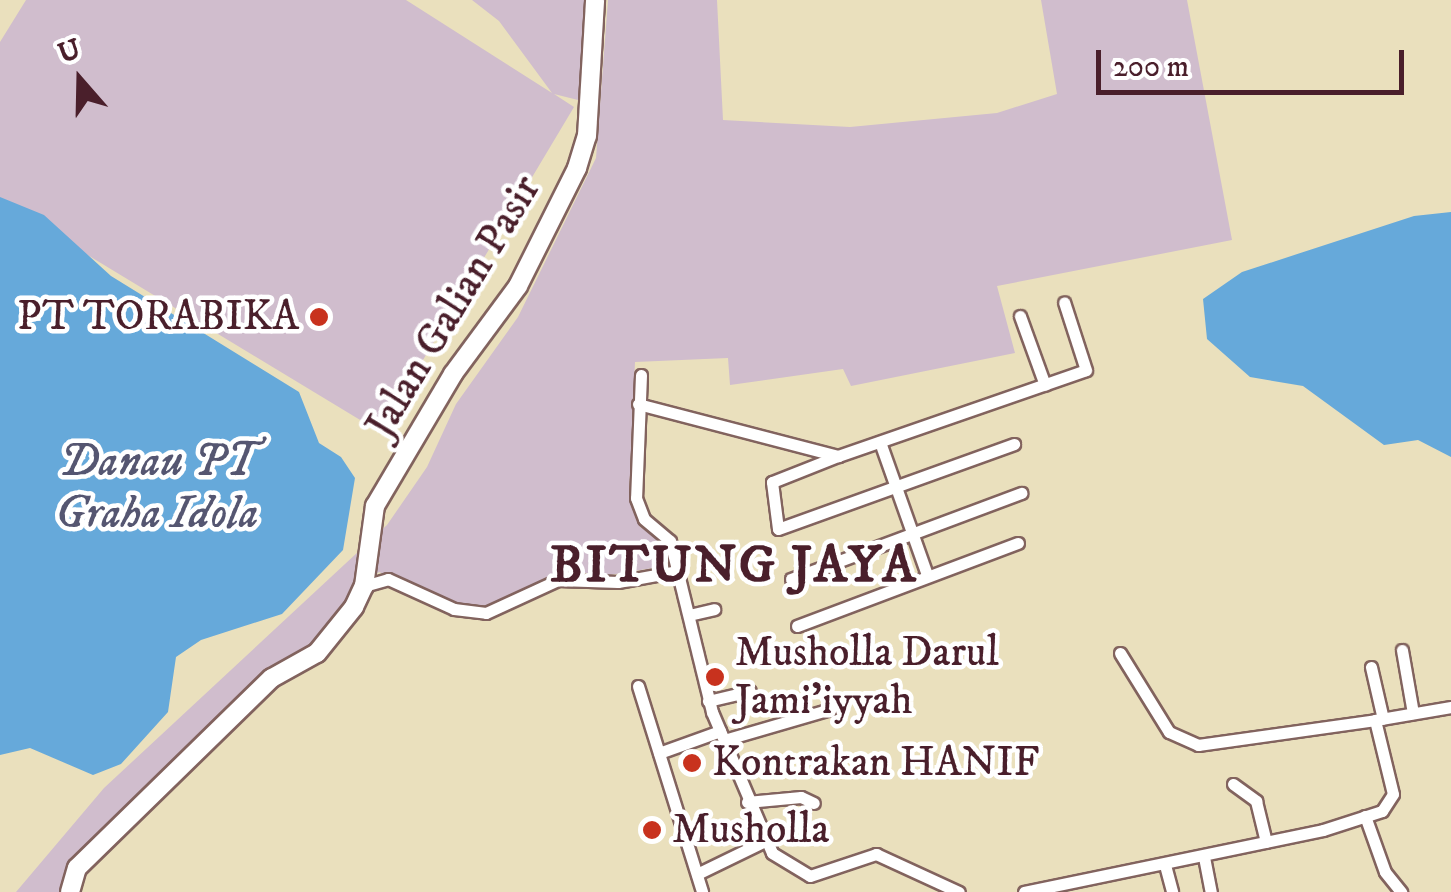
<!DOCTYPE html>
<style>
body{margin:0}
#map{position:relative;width:1451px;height:892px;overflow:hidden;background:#eae0bd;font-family:"IM FELL DW Pica",serif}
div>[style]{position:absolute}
.industrial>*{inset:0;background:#d0bdcd}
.water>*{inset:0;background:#66a9da}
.roads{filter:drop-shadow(2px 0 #82635e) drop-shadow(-2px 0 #82635e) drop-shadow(0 2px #82635e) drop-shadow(0 -2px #82635e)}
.street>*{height:11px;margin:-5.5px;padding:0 5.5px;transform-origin:5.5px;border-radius:5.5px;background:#fff}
.secondary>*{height:18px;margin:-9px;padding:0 9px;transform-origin:9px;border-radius:9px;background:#fff}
.dots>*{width:28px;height:28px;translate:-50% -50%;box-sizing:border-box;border:5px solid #fff;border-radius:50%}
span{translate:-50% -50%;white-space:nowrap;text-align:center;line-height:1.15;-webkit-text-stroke:9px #fff;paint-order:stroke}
.street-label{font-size:42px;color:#4a1f2b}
.poi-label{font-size:42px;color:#4a1f2b}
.right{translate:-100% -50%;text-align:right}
.left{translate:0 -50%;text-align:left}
.water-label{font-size:45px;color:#555671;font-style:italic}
.district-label{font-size:52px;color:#4a1f2b;font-weight:700;letter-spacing:2.5px}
.north{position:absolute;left:30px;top:30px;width:100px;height:100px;-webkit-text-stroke:8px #fff;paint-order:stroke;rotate:340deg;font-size:28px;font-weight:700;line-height:40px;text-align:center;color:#4a1f2b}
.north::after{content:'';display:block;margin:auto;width:35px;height:45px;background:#4a1f2b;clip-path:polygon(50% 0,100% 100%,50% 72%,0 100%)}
.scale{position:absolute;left:1096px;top:50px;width:308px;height:45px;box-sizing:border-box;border:5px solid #4a1f2b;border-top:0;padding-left:12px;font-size:30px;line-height:35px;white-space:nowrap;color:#4a1f2b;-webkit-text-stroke:8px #fff;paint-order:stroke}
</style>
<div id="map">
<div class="industrial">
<div style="clip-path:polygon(26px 0,406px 0,552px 93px,499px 21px,472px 0,586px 0,582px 101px,554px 94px,574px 107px,380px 432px,0 202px,0 42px)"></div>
<div style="clip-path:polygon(608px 0,717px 0,723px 120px,850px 127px,997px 113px,1057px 94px,1041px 0,1187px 0,1232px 240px,997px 286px,1015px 353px,851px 386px,843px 369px,730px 385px,728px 358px,635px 362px,629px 496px,640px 527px,656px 536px,665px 566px,604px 576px,573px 571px,543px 579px,498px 606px,460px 604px,379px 572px,354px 593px,326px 636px,64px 892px,16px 892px,104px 788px,387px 525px,427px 467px,456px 404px,518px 317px,596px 158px)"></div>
</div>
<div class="water">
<div style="clip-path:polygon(0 197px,44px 215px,111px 276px,299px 392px,319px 443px,341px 457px,355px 478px,343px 550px,282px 614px,201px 640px,176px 657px,168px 712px,121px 764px,93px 775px,30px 748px,0 755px)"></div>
<div style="clip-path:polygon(1451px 212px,1451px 457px,1418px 440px,1384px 445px,1303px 386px,1250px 377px,1207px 339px,1203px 299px,1242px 272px,1414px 216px)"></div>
</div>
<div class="roads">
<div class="street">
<div style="left:1020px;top:316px;width:73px;rotate:70.1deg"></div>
<div style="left:641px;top:375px;width:123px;rotate:92.3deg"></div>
<div style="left:636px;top:498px;width:22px;rotate:69deg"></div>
<div style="left:644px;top:519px;width:34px;rotate:40deg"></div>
<div style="left:670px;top:541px;width:176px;rotate:76.2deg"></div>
<div style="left:712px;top:712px;width:153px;rotate:66.9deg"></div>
<div style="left:772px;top:853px;width:44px;rotate:31.2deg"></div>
<div style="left:810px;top:876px;width:70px;rotate:-18.4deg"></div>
<div style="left:876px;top:854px;width:91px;rotate:24.6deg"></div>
<div style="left:638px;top:404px;width:207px;rotate:14.6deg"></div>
<div style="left:838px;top:456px;width:262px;rotate:-19.1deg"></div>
<div style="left:1086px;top:370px;width:71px;rotate:-107.9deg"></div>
<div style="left:880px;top:442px;width:141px;rotate:70.5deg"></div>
<div style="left:838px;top:456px;width:71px;rotate:158.5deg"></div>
<div style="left:772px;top:482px;width:47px;rotate:82.7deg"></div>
<div style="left:778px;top:529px;width:251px;rotate:-19.8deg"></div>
<div style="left:791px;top:579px;width:246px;rotate:-20.5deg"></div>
<div style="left:364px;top:586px;width:25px;rotate:-16deg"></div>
<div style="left:388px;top:579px;width:72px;rotate:24.4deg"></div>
<div style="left:454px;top:609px;width:32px;rotate:7deg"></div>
<div style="left:486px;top:613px;width:79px;rotate:-24.6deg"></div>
<div style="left:558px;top:580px;width:60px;rotate:1.9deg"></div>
<div style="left:618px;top:582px;width:61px;rotate:-10.4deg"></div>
<div style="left:689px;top:615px;width:26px;rotate:-13deg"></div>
<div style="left:797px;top:626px;width:236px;rotate:-20.6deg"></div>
<div style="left:1402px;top:650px;width:64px;rotate:80.1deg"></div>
<div style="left:1120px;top:653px;width:93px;rotate:58.2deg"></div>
<div style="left:1169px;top:732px;width:32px;rotate:24deg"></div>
<div style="left:1198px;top:745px;width:179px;rotate:-8deg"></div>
<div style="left:1371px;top:667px;width:53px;rotate:77deg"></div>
<div style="left:638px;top:686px;width:216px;rotate:72.7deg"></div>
<div style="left:708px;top:701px;width:43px;rotate:-13.4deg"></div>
<div style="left:724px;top:740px;width:111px;rotate:-16.2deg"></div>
<div style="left:659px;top:753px;width:65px;rotate:-19.8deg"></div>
<div style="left:1233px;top:784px;width:29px;rotate:36deg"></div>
<div style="left:1256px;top:801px;width:42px;rotate:76.3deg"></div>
<div style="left:747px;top:802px;width:54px;rotate:-5.3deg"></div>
<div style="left:801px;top:797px;width:14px;rotate:25deg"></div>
<div style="left:1365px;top:816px;width:59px;rotate:70.3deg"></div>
<div style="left:1385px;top:872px;width:26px;rotate:51deg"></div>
<div style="left:1204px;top:857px;width:36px;rotate:79deg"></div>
<div style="left:1165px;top:865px;width:28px;rotate:75deg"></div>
<div style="left:697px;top:874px;width:76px;rotate:-25.9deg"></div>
<div style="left:1024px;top:892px;width:305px;rotate:-11.7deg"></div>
<div style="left:1323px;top:830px;width:62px;rotate:-17.9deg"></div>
<div style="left:1382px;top:811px;width:20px;rotate:-57deg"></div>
<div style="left:1393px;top:794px;width:76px;rotate:-103.7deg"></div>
<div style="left:1375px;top:720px;width:77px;rotate:-9.7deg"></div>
</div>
<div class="secondary">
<div style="left:70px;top:892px;width:25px;rotate:-74deg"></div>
<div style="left:77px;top:868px;width:272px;rotate:-44.3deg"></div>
<div style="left:272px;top:678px;width:51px;rotate:-29.1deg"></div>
<div style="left:317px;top:653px;width:59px;rotate:-51.2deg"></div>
<div style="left:354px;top:607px;width:23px;rotate:-65deg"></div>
<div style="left:364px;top:586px;width:81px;rotate:-82.2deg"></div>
<div style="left:375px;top:506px;width:153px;rotate:-59.4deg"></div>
<div style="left:453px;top:374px;width:109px;rotate:-53.5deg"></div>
<div style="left:518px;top:286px;width:132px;rotate:-63.4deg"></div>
<div style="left:577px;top:168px;width:34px;rotate:-73deg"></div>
<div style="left:587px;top:136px;width:136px;rotate:-86.6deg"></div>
</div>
</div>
<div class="dots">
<div style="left:319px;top:317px;background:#c8321e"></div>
<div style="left:715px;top:677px;background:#c8321e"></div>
<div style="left:692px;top:763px;background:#c8321e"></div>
<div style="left:652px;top:830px;background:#c8321e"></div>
</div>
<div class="street-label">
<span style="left:454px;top:307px;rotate:-59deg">Jalan Galian Pasir</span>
</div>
<div class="poi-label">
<span class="right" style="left:299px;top:317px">PT TORABIKA</span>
<span class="left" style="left:735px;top:677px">Musholla Darul<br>Jami'iyyah</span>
<span class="left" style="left:712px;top:763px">Kontrakan HANIF</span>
<span class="left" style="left:672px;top:830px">Musholla</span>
</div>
<div class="water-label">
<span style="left:157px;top:489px">Danau PT<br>Graha Idola</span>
</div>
<div class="district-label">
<span style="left:734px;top:567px">BITUNG JAYA</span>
</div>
<div class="north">U</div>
<div class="scale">200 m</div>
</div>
